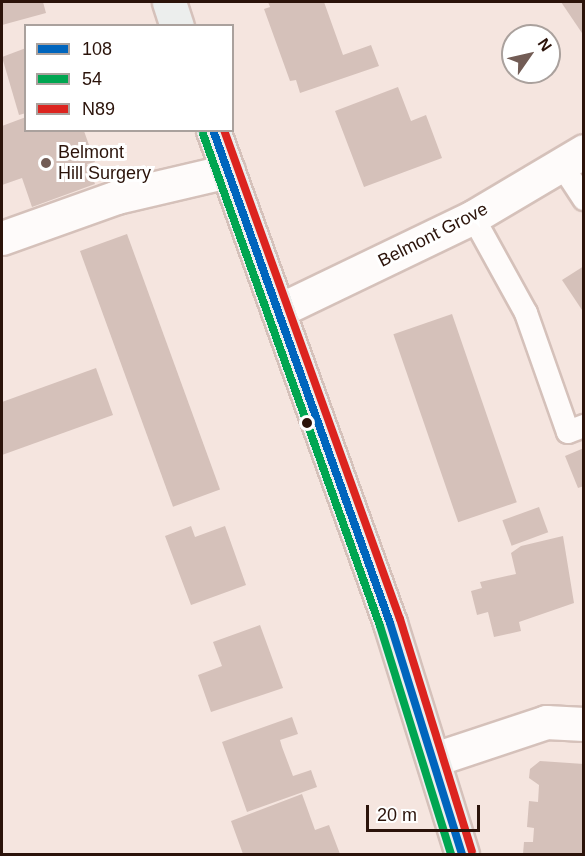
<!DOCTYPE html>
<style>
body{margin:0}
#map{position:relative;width:585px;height:856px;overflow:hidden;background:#f5e5df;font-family:Arial,sans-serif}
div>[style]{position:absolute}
.building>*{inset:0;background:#d5c1ba;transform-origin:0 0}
.roads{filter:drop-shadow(2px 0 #d5c1ba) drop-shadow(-2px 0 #d5c1ba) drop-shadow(0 2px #d5c1ba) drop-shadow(0 -2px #d5c1ba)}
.lane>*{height:22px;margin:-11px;padding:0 11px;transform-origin:11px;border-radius:11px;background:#fefbfa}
.street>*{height:33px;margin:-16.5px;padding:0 16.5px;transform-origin:16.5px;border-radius:16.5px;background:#fefbfa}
.secondary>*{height:33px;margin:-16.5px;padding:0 16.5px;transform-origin:16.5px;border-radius:16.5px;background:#eceeed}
.bus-1>*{height:8px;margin:-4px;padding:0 4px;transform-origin:4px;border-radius:4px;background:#0065bd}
.bus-2>*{height:8px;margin:-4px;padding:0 4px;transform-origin:4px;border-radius:4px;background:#00a651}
.bus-3>*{height:8px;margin:-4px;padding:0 4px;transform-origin:4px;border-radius:4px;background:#dc241f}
.dots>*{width:16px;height:16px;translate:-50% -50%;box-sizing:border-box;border:3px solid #fff;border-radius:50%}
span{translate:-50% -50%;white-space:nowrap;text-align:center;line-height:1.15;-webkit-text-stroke:6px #fff;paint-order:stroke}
.poi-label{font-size:18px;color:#2b130a}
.left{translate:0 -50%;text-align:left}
.street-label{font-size:18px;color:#2b130a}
.frame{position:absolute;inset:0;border:3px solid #2b130a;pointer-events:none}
.legend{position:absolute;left:24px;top:24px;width:210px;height:108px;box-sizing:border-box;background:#fff;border:2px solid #aaa19d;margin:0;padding:8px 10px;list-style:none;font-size:18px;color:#2b130a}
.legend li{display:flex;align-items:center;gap:12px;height:30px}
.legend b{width:30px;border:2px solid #aaa19d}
.north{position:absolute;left:501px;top:24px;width:60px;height:60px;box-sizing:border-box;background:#fff;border:2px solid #aaa19d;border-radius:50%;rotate:56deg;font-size:16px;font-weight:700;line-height:24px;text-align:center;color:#2b130a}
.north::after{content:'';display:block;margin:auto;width:21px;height:27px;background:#725c55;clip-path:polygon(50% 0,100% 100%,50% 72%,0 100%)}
.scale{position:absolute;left:366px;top:805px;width:114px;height:27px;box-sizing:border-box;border:3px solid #2b130a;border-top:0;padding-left:8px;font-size:18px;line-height:21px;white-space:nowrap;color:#2b130a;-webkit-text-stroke:4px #fff;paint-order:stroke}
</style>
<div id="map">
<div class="building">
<div style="clip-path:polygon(2px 2px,43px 2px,46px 13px,2px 25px)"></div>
<div style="clip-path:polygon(268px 2px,324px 2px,343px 55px,371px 45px,379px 66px,300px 93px,296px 80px,290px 81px,264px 9px,270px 7px)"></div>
<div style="clip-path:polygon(561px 2px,584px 2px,584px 36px)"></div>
<div style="clip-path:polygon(26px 48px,26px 113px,19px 115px,2px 57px)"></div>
<div style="clip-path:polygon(398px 87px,411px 121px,426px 115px,442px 158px,364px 187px,335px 111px)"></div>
<div style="clip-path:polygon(26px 117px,26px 130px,84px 131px,95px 162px,87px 164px,95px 184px,32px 207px,22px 178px,2px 185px,2px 126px)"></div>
<div style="left:127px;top:234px;width:272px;height:50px;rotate:70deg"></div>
<div style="clip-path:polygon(584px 266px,584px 313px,562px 280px)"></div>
<div style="left:452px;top:314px;width:199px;height:62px;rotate:71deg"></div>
<div style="clip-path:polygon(96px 368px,113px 415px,2px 455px,2px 402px)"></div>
<div style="clip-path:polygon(584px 448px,584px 486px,578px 488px,565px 456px)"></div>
<div style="left:539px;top:507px;width:27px;height:39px;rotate:70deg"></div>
<div style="clip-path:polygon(191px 526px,195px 537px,225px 526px,246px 585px,191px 605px,165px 536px)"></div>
<div style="clip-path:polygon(563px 536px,574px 603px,519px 622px,521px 631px,494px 637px,488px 612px,477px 615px,471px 591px,482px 588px,480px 582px,516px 574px,511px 553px,521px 546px)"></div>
<div style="clip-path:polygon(260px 625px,283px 688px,211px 712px,198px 675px,222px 666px,213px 642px)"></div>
<div style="clip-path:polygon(292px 717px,298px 734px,280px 740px,282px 747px,293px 776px,311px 770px,317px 787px,247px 812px,222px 742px)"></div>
<div style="clip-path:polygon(540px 761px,584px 764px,584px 854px,523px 854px,524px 842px,533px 842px,534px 828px,527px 827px,529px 801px,538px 802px,539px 785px,529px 778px,530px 769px)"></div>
<div style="clip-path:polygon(302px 794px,315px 830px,329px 825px,340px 854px,243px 854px,231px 821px)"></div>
</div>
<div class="roads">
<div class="lane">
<div style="left:561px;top:164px;width:42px;rotate:56.7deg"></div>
<div style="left:473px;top:217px;width:110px;rotate:61.1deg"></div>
<div style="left:526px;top:313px;width:126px;rotate:70.6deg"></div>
<div style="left:568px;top:432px;width:17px;rotate:-21deg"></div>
</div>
<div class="street">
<div style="left:2px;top:238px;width:122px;rotate:-19.6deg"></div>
<div style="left:117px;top:197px;width:114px;rotate:-13.2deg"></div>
<div style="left:278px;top:311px;width:216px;rotate:-25.7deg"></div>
<div style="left:473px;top:217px;width:129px;rotate:-30.7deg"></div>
<div style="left:435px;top:759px;width:117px;rotate:-18.4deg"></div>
<div style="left:546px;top:722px;width:38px;rotate:3deg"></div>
</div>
<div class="secondary">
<div style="left:169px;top:2px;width:25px;rotate:72deg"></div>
<div style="left:213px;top:130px;width:524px;rotate:70.25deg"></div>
<div style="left:390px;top:623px;width:242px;rotate:72.7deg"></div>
</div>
</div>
<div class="bus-1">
<div style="left:213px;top:130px;width:524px;rotate:70.25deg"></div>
<div style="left:390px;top:623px;width:242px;rotate:72.7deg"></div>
</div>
<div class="bus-2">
<div style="left:203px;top:134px;width:523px;rotate:70.21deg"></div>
<div style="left:380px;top:626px;width:239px;rotate:72.7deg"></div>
</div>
<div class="bus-3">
<div style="left:224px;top:130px;width:520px;rotate:70.21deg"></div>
<div style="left:400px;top:619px;width:243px;rotate:72.8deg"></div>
</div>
<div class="dots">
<div style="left:46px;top:163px;background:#725c55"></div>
<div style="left:307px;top:423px;background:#2b130a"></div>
</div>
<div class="poi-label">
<span class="left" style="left:58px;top:163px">Belmont<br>Hill Surgery</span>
</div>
<div class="street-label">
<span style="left:433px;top:235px;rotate:-27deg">Belmont Grove</span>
</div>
<div class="frame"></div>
<ul class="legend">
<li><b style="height:8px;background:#0065bd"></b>108</li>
<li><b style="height:8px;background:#00a651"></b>54</li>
<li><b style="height:8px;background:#dc241f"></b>N89</li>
</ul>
<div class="north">N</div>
<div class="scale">20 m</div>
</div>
